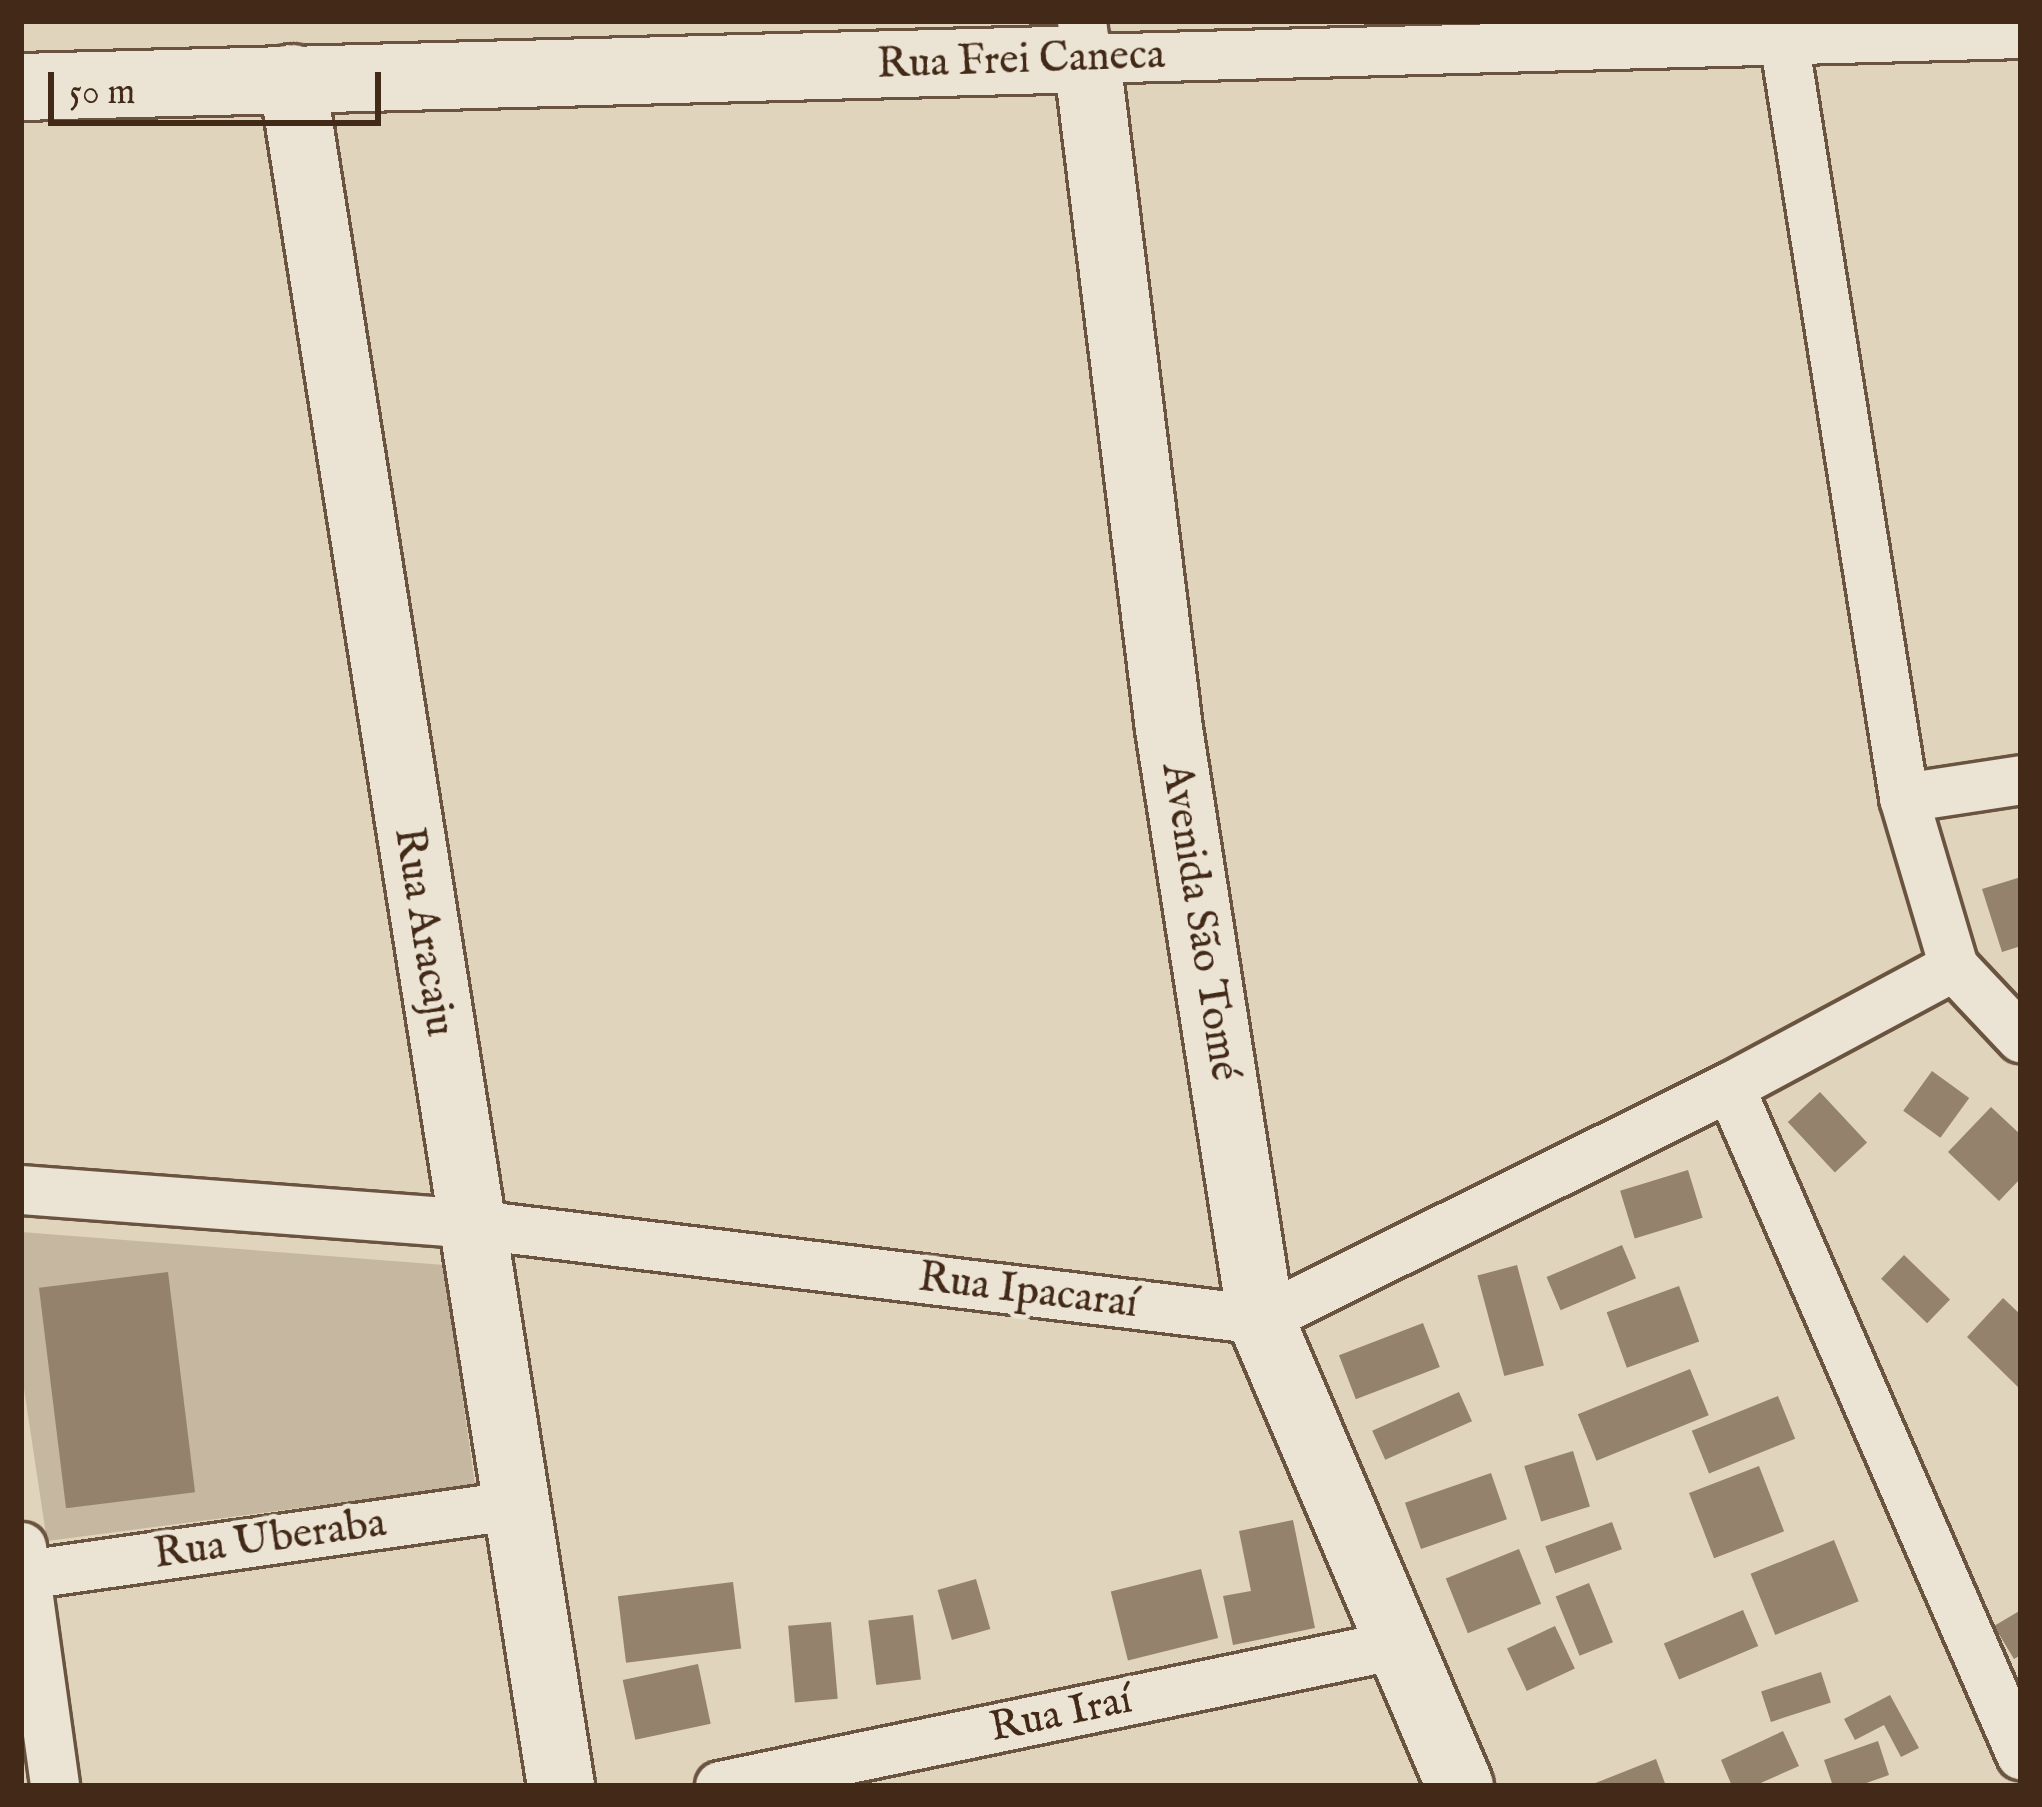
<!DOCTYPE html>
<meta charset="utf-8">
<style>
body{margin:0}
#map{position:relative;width:2042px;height:1807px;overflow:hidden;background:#e0d4bc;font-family:"IM FELL English",serif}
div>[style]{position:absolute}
.green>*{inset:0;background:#c5b7a0}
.building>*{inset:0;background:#95826d;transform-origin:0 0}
.roads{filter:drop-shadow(3px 0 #6a5440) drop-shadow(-3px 0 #6a5440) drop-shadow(0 3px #6a5440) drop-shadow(0 -3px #6a5440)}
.street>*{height:48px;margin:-24px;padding:0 24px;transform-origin:24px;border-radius:24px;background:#ebe3d3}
.secondary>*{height:66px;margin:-33px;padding:0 33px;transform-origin:33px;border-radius:33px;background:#ebe3d3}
span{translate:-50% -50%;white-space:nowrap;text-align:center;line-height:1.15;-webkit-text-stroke:10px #ebe3d3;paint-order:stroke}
.street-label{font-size:42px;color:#432917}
.frame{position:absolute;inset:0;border:24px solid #432917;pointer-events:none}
.scale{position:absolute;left:48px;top:72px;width:333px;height:54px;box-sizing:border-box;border:6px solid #432917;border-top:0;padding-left:15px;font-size:36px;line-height:42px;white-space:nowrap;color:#432917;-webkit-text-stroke:9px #ebe3d3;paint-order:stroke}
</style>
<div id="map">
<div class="green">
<div style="clip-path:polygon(21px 1232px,444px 1265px,475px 1485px,47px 1541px,21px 1369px)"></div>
</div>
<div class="building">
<div style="clip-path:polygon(2021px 877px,2021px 946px,2002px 952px,1982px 889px)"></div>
<div style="left:1932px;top:1071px;width:46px;height:49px;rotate:36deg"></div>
<div style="left:1820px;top:1092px;width:69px;height:44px;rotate:47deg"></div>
<div style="clip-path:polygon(1991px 1107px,2021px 1135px,2021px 1178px,1999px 1201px,1948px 1152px)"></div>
<div style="left:1688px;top:1170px;width:50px;height:71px;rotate:73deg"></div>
<div style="left:1622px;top:1245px;width:36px;height:82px;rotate:67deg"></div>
<div style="left:1904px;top:1255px;width:64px;height:33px;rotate:44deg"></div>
<div style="left:1517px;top:1265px;width:104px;height:41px;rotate:75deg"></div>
<div style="left:168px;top:1272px;width:222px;height:130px;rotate:83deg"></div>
<div style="left:1679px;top:1286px;width:59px;height:77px;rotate:70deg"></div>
<div style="clip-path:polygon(2003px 1298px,2021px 1315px,2021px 1390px,1967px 1337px)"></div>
<div style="left:1423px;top:1323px;width:47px;height:90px;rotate:69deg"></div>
<div style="left:1690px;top:1369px;width:50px;height:121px;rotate:68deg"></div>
<div style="left:1459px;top:1392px;width:32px;height:95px;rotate:66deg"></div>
<div style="left:1778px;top:1396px;width:46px;height:93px;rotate:68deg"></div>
<div style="left:1573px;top:1451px;width:58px;height:51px;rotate:73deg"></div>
<div style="left:1759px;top:1466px;width:70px;height:75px;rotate:69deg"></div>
<div style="left:1491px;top:1473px;width:49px;height:91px;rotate:71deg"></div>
<div style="clip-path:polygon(1293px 1520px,1315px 1628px,1233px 1645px,1223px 1596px,1251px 1591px,1239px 1531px)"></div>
<div style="left:1612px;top:1522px;width:29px;height:71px;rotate:70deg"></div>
<div style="left:1834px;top:1540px;width:66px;height:90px;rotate:68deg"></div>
<div style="left:1519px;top:1549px;width:59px;height:79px;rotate:68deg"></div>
<div style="left:1201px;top:1569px;width:71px;height:93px;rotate:76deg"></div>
<div style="left:976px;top:1579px;width:52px;height:40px;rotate:74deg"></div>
<div style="left:733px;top:1582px;width:67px;height:116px;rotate:83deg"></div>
<div style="left:1589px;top:1583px;width:64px;height:36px;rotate:68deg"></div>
<div style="left:1743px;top:1610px;width:39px;height:86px;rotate:67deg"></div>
<div style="clip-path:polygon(2021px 1610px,2021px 1655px,2014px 1659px,1994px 1626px)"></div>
<div style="left:913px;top:1615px;width:65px;height:45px;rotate:83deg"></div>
<div style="left:831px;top:1622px;width:77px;height:43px;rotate:85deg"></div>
<div style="left:1555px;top:1626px;width:47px;height:53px;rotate:65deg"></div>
<div style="left:698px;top:1664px;width:61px;height:77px;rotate:78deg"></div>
<div style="left:1821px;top:1672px;width:32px;height:63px;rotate:72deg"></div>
<div style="clip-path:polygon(1890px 1695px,1919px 1748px,1901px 1757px,1884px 1725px,1855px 1740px,1844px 1719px)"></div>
<div style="clip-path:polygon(1783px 1731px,1799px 1766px,1754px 1786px,1732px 1786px,1721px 1760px)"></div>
<div style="clip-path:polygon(1878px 1741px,1889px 1775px,1858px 1786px,1833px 1786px,1824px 1760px)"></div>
<div style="clip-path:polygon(1656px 1759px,1666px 1786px,1588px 1786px)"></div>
</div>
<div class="roads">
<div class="street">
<div style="left:1082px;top:21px;width:38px;rotate:83deg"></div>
<div style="left:1087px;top:59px;width:934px;rotate:-1.53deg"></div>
<div style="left:1781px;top:21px;width:787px;rotate:81deg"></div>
<div style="left:1904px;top:798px;width:176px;rotate:73.5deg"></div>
<div style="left:1954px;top:967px;width:98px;rotate:46.7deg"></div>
<div style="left:1904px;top:798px;width:118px;rotate:-8.7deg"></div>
<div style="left:1730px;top:1087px;width:729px;rotate:66.46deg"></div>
<div style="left:21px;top:1190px;width:448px;rotate:4.3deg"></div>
<div style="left:468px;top:1224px;width:799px;rotate:6.9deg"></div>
<div style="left:1261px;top:1320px;width:524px;rotate:-26.42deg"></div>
<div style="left:1730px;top:1087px;width:254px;rotate:-28.2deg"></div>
<div style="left:22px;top:1547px;width:241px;rotate:82.1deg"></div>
<div style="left:26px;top:1575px;width:492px;rotate:-8.1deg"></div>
<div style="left:720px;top:1786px;width:697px;rotate:-11.76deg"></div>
</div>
<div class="secondary">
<div style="left:292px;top:78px;width:1729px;rotate:81.05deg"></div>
<div style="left:21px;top:87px;width:1066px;rotate:-1.5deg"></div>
<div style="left:1087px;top:59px;width:675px;rotate:83.02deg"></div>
<div style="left:1169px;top:729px;width:598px;rotate:81.15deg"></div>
<div style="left:1261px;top:1320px;width:507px;rotate:66.88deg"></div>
</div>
</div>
<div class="street-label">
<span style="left:1021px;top:61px;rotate:-2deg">Rua Frei Caneca</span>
<span style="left:1199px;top:922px;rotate:81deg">Avenida São Tomé</span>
<span style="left:423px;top:932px;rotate:81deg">Rua Aracaju</span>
<span style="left:1028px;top:1292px;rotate:7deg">Rua Ipacaraí</span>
<span style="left:270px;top:1540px;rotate:-8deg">Rua Uberaba</span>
<span style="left:1061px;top:1715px;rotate:-12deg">Rua Iraí</span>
</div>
<div class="frame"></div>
<div class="scale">50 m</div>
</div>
